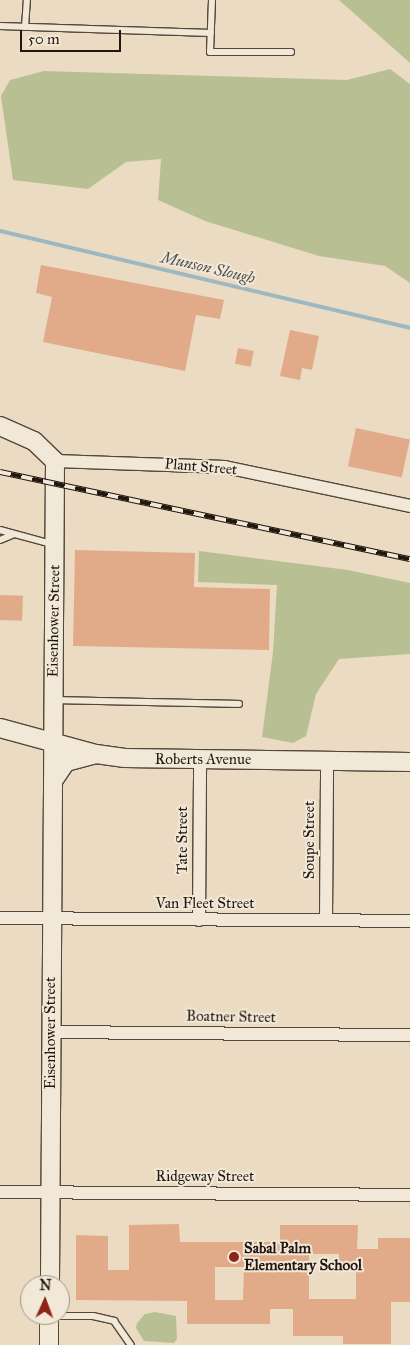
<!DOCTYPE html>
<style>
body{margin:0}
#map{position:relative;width:410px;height:1345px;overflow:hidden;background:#ebdbc3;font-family:"IM FELL Great Primer",serif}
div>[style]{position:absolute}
.green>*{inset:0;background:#b8c093}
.stream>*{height:4px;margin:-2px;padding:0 2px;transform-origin:2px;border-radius:2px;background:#9fb8c0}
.building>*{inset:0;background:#e1ab89;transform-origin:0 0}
.roads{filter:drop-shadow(1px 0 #54483c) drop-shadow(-1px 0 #54483c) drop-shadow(0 1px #54483c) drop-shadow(0 -1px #54483c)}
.lane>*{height:6px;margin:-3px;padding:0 3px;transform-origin:3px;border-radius:3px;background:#f2e8d8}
.street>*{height:12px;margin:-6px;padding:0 6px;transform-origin:6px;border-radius:6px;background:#f2e8d8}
.secondary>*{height:18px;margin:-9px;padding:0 9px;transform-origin:9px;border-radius:9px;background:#f2e8d8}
.rail>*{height:5.5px;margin-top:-2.75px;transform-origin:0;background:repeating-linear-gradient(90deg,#f2e8d8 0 11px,#21170f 0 22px);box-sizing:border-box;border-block:1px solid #21170f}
.dots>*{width:14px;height:14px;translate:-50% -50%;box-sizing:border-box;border:2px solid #f2e8d8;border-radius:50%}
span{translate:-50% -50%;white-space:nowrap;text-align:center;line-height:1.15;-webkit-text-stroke:4px #f2e8d8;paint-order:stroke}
.street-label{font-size:15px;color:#21170f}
.poi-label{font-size:15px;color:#21170f;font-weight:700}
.left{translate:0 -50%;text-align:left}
.water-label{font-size:16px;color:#4d4f4d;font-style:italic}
.north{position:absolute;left:20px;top:1275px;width:50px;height:50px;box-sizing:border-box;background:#f2e8d8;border:1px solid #9e9488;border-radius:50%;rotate:2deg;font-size:14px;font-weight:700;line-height:20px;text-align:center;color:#21170f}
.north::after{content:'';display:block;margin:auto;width:18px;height:22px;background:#8f2418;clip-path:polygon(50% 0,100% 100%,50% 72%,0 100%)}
.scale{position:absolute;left:20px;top:30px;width:101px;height:22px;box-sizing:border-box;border:2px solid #21170f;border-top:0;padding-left:6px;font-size:15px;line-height:18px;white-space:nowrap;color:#21170f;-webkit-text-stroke:4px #f2e8d8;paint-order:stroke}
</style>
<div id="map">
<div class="green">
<div style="clip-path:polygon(339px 0,410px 0,410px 63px)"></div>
<div style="clip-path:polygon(390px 69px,410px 84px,410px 283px,385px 266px,319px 256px,205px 221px,158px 200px,161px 159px,126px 162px,88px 189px,13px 180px,1px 96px,10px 80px,44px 71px,347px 80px)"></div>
<div style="clip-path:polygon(199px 551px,348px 570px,410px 583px,410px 654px,339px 659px,316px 694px,306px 736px,293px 743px,262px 737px,273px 652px,277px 585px,198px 582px)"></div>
<div style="clip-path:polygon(155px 1312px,176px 1316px,177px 1339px,174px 1343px,144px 1341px,136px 1328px,137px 1323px,145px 1314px)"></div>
</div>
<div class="stream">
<div style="left:0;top:231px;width:421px;rotate:13.3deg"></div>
</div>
<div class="building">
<div style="clip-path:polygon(41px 265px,224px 300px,220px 319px,196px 315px,185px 371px,43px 342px,52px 297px,36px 293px)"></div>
<div style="clip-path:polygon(290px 330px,319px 336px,312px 370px,302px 368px,300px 380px,280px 376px)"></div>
<div style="left:238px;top:348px;width:16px;height:16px;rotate:11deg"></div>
<div style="left:356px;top:428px;width:55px;height:39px;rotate:12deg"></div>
<div style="clip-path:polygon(75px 550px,195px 553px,194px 587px,270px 589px,269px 650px,73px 646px)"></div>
<div style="left:0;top:595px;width:23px;height:25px;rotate:2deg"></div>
<div style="clip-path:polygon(evenodd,179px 1224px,180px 1242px,280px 1242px,280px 1225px,358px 1225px,357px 1249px,378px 1249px,378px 1238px,410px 1238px,410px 1302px,391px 1302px,391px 1344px,343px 1344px,343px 1336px,293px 1336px,293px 1309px,270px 1309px,270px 1324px,187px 1324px,187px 1301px,76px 1300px,76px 1235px,108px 1236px,108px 1270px,129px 1270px,129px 1225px,179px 1224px,309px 1254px,339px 1254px,339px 1271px,356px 1271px,356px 1299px,309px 1299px,309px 1254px,179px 1224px,215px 1267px,244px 1267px,243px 1300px,215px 1300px,215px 1267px)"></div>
</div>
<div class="roads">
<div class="lane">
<div style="left:212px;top:0;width:52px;rotate:92.2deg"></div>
<div style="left:210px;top:52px;width:81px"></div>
<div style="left:0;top:26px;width:211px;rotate:1.9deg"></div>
<div style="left:25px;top:27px;width:27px;rotate:-86deg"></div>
<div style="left:0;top:530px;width:54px;rotate:15.1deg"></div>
<div style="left:0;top:540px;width:15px;rotate:-23deg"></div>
<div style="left:55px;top:700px;width:184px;rotate:1.2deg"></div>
<div style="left:51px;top:1316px;width:42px"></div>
<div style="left:93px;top:1316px;width:22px;rotate:13deg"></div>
<div style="left:114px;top:1321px;width:29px;rotate:55deg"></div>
</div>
<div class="street">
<div style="left:55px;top:461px;width:170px;rotate:2deg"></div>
<div style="left:225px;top:467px;width:189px;rotate:11.9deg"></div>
<div style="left:0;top:918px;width:410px;rotate:0.4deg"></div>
<div style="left:199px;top:920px;width:160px;rotate:-89.6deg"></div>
<div style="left:326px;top:920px;width:159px;rotate:-89.6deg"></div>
<div style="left:51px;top:1032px;width:359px;rotate:0.5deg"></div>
<div style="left:0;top:1192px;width:410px;rotate:0.4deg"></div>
</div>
<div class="secondary">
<div style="left:0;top:426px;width:37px;rotate:24deg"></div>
<div style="left:34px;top:441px;width:29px;rotate:44deg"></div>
<div style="left:55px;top:461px;width:824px;rotate:90.35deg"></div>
<div style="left:0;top:728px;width:99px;rotate:15.2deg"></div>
<div style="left:96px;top:754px;width:29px;rotate:8deg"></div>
<div style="left:125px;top:758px;width:285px;rotate:0.8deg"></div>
<div style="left:53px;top:781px;width:23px;rotate:-56deg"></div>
<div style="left:66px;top:762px;width:30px;rotate:-15deg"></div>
<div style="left:49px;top:1345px;width:30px;rotate:-90deg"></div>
</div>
</div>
<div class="rail">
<div style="left:0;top:472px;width:419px;rotate:12deg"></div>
</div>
<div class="dots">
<div style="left:234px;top:1257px;background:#8f2418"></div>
</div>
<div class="street-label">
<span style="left:201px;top:467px;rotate:5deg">Plant Street</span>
<span style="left:54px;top:621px;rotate:-89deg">Eisenhower Street</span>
<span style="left:203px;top:760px">Roberts Avenue</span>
<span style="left:183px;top:840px;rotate:-90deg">Tate Street</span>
<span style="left:310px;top:840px;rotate:-90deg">Soupe Street</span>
<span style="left:205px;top:904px">Van Fleet Street</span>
<span style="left:231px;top:1017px;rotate:1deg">Boatner Street</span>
<span style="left:51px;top:1033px;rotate:-90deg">Eisenhower Street</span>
<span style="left:205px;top:1177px">Ridgeway Street</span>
</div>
<div class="poi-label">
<span class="left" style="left:244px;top:1257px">Sabal Palm<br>Elementary School</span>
</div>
<div class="water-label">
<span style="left:208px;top:268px;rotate:13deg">Munson Slough</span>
</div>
<div class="north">N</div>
<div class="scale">50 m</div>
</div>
